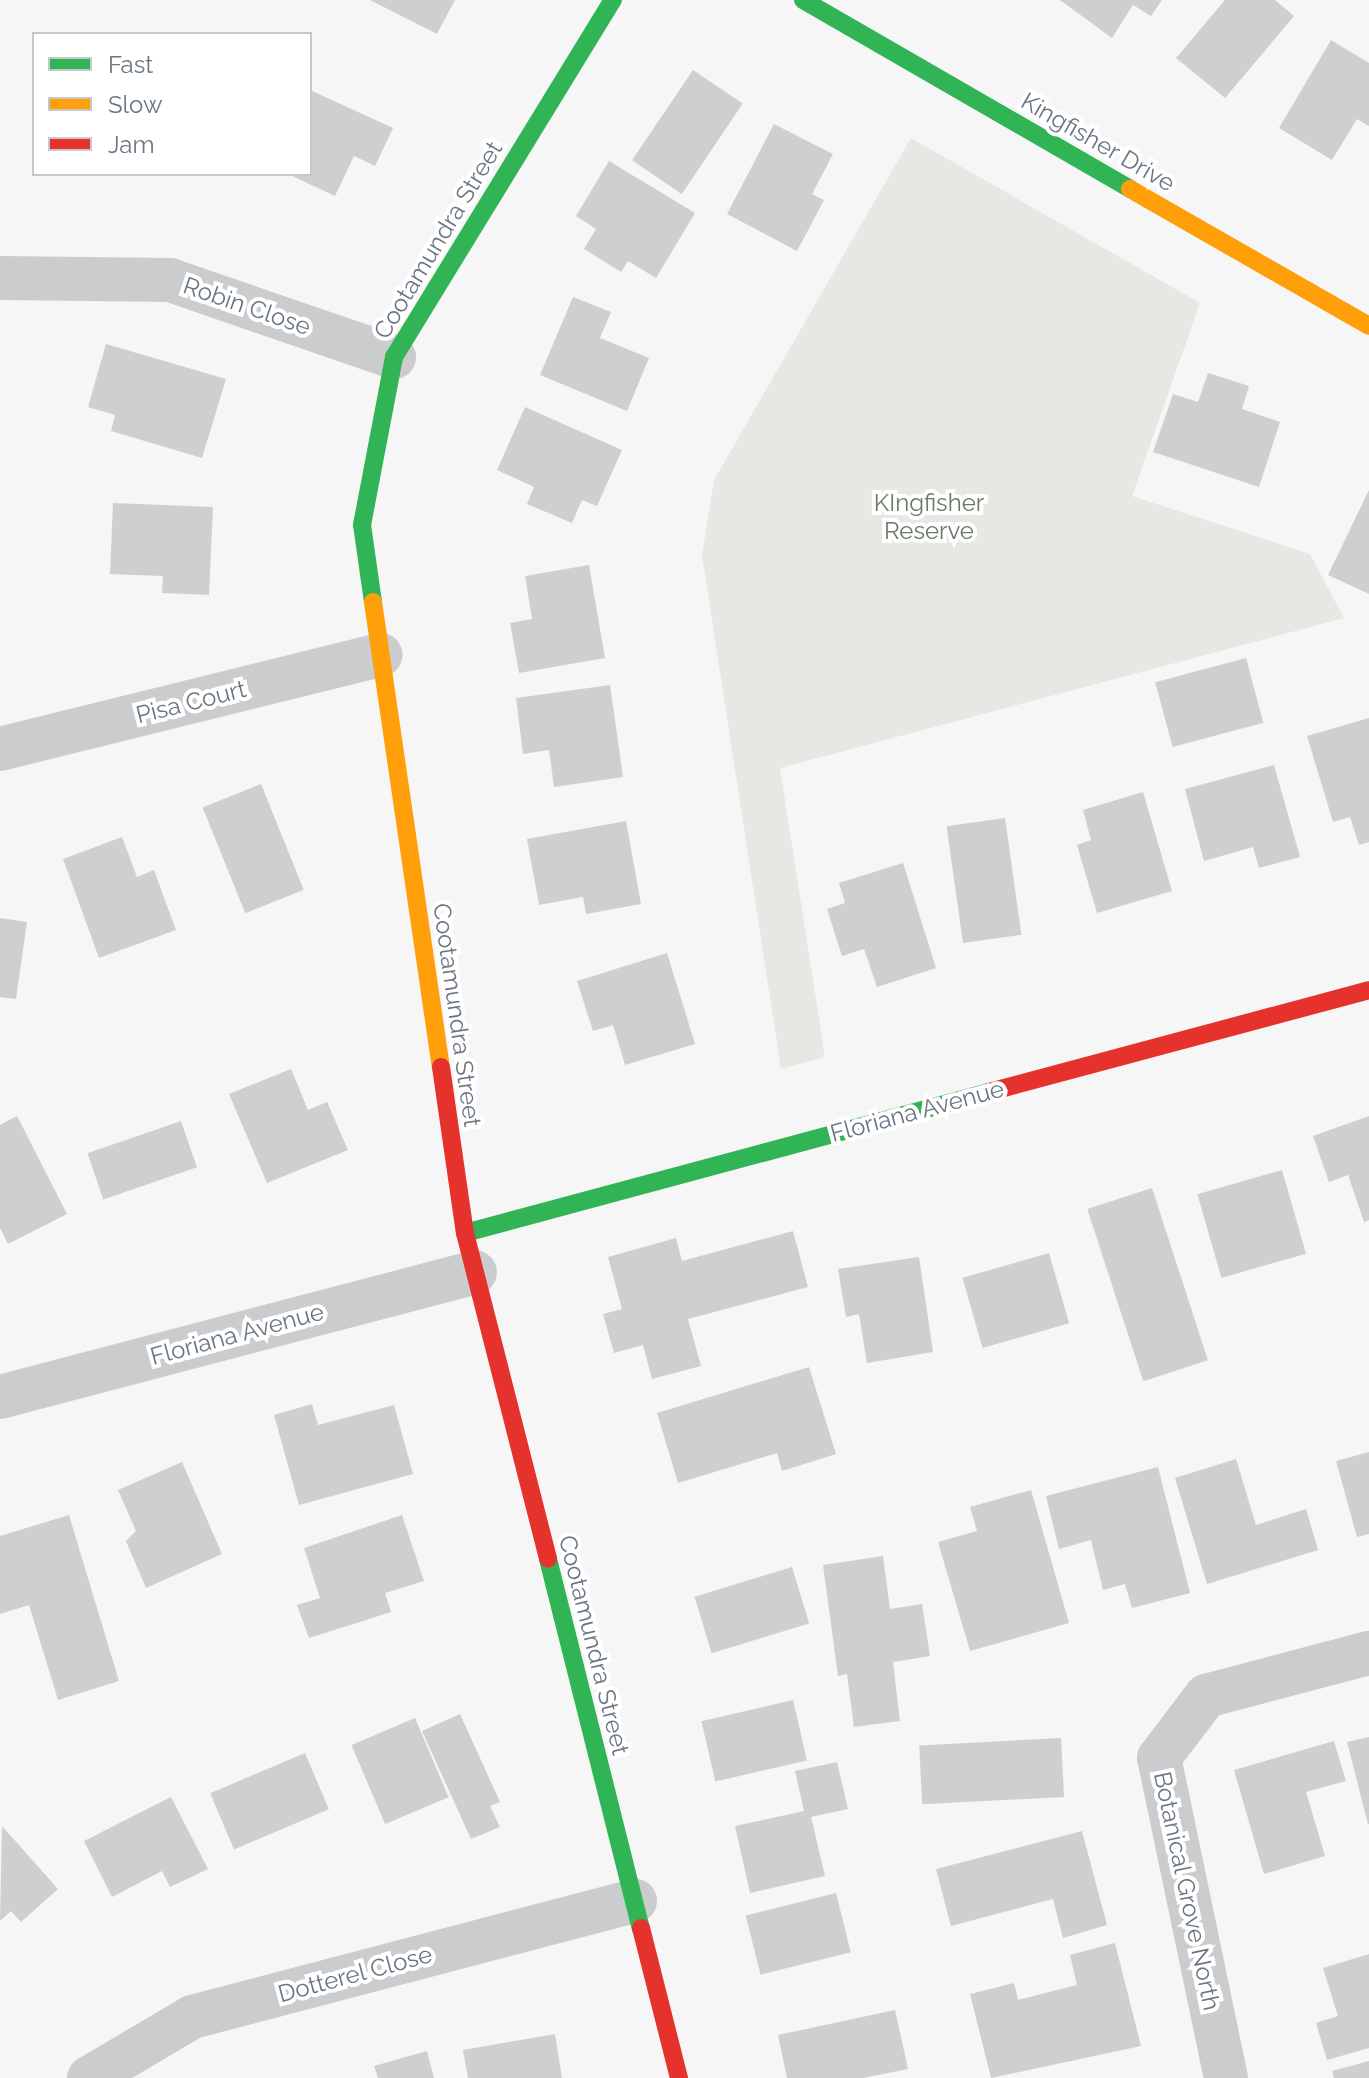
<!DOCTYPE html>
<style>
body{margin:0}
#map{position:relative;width:1369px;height:2078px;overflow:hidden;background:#f6f6f6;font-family:Raleway,sans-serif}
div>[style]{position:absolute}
.green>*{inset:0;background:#e6e8e4}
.building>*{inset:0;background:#cecfd0;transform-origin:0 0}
.street>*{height:44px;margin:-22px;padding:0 22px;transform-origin:22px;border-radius:22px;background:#cbcccd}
.fast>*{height:18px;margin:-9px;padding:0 9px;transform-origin:9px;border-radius:9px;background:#30b455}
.slow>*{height:18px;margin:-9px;padding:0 9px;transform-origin:9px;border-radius:9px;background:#ff9f0a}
.jam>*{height:18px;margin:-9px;padding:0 9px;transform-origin:9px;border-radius:9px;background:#e5322d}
span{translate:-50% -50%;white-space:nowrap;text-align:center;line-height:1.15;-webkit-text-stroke:8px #fff;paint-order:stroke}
.street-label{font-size:24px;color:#6a7682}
.park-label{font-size:24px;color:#6b7a68}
.legend{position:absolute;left:32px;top:32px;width:280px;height:144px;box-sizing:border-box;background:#fff;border:2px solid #c3c8cd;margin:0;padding:10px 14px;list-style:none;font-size:24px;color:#6a7682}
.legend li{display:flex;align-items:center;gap:16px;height:40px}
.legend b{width:40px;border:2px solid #c3c8cd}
</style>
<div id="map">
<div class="green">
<div style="clip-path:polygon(911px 138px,1200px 303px,1132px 496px,1310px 554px,1344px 618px,780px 768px,825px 1057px,781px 1069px,702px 555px,714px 480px)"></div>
</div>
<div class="building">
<div style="clip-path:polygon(370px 0,455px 0,437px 34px)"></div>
<div style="clip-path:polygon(1060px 0,1162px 0,1151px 16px,1133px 5px,1112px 38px)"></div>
<div style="clip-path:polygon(1225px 0,1275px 0,1294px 16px,1225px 98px,1176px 58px)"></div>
<div style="clip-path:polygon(1331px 40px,1369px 63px,1369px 126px,1357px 119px,1332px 160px,1279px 128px)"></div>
<div style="left:693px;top:70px;width:60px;height:109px;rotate:34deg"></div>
<div style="clip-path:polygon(310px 90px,393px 128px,375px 166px,354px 156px,335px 196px,288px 174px,310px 174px)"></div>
<div style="clip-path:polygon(774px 124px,833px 154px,812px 194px,824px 200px,797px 251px,727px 214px)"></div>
<div style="clip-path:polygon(609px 161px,695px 213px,656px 278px,628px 261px,621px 272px,584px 249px,596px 229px,576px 216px)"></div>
<div style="clip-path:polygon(573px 297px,611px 312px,600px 338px,649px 358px,627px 411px,540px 375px)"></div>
<div style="clip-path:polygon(106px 344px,226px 379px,202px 458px,111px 431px,115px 415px,88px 407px)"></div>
<div style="clip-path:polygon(1208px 373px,1249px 386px,1242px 409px,1280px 422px,1259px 487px,1153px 452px,1173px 394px,1198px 402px)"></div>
<div style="clip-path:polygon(525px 407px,622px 450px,597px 506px,582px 500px,572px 523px,527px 504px,534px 487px,497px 470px)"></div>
<div style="clip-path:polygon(1369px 490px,1369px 594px,1328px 575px)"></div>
<div style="clip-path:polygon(113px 503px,213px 507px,209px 595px,162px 593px,163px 576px,110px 574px)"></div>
<div style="clip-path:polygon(589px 565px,605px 658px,519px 673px,510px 623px,532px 619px,525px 576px)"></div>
<div style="left:1246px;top:658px;width:67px;height:94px;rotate:75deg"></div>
<div style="clip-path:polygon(610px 685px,623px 777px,554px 787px,549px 750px,523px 754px,516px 698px)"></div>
<div style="clip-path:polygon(1369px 718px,1369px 842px,1359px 845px,1350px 817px,1333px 822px,1307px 736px)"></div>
<div style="clip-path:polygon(1274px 765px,1300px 857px,1259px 868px,1253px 847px,1204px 861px,1185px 789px)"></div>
<div style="left:261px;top:784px;width:114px;height:63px;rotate:68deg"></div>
<div style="clip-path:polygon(1143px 792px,1172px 891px,1097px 913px,1077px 845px,1091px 840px,1083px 810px)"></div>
<div style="left:1005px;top:818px;width:118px;height:59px;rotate:82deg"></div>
<div style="clip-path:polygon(626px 821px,641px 904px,586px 914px,583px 897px,539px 905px,527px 839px)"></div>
<div style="clip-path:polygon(122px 837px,137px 877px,154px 870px,176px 930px,99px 958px,63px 859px)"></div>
<div style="clip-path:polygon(903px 863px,936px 968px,877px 987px,864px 949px,842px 956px,827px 909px,845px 903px,839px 883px)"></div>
<div style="clip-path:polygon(0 918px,27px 922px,16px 999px,0 997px)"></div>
<div style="clip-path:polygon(667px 953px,695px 1044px,625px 1065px,613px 1025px,593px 1031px,577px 981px)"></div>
<div style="clip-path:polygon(291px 1069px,308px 1110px,327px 1102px,348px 1150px,267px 1183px,229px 1094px)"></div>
<div style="clip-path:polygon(17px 1116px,67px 1214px,8px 1244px,0 1228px,0 1125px)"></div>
<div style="clip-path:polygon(1369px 1116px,1369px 1220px,1364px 1222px,1348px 1175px,1329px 1182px,1313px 1136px)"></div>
<div style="left:181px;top:1121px;width:49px;height:99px;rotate:71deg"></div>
<div style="left:1282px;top:1170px;width:87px;height:88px;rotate:74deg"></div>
<div style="left:1152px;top:1188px;width:181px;height:68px;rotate:72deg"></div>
<div style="clip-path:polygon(793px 1231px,808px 1287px,688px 1319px,701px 1366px,652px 1379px,643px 1345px,614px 1353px,603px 1314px,622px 1309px,608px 1257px,676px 1238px,682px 1261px)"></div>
<div style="left:1049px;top:1253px;width:73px;height:90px;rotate:74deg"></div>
<div style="clip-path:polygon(919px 1257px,933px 1352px,867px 1363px,859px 1314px,846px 1317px,838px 1269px)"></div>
<div style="clip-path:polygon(809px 1367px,836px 1454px,782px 1471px,777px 1453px,678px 1483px,657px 1413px)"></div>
<div style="clip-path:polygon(312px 1404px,318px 1425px,394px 1405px,413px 1474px,299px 1505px,274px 1415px)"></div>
<div style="clip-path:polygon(1369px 1452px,1369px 1534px,1357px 1537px,1336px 1461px)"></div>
<div style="clip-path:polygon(1236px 1459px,1256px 1525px,1306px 1509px,1318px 1550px,1207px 1584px,1175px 1478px)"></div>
<div style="clip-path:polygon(182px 1462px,222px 1554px,146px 1588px,126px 1541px,136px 1531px,118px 1490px)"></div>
<div style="clip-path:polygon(1158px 1467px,1190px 1593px,1132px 1608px,1125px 1584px,1103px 1590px,1091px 1540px,1059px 1549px,1046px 1496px)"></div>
<div style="clip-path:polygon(1031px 1490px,1069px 1623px,970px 1651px,938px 1542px,977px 1531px,970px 1507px)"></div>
<div style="clip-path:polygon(69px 1515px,119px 1681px,58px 1700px,29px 1605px,0 1614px,0 1536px)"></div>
<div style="clip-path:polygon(402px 1515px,424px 1581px,385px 1593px,391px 1612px,309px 1638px,297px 1605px,320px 1598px,304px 1548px)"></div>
<div style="clip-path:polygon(883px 1556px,890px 1609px,922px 1604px,930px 1656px,893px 1662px,900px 1721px,854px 1727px,847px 1674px,838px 1676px,823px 1565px)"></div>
<div style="left:792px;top:1567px;width:59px;height:102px;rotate:73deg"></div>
<div style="left:793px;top:1700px;width:62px;height:94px;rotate:77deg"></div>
<div style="clip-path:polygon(460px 1714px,500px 1802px,490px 1806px,500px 1827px,471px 1839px,422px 1731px)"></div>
<div style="left:415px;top:1718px;width:86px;height:69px;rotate:67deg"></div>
<div style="clip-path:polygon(1369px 1737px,1369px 1824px,1368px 1824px,1347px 1742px)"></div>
<div style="left:1061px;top:1738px;width:59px;height:142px;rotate:87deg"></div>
<div style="clip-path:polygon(1334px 1741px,1346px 1781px,1306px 1792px,1325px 1856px,1264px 1874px,1234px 1770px)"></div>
<div style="left:305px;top:1753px;width:61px;height:103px;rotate:67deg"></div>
<div style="clip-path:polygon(837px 1762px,848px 1809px,811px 1817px,825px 1876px,750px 1893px,735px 1826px,804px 1811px,795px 1771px)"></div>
<div style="clip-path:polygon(171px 1797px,208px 1869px,170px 1887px,162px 1871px,112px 1897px,84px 1841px)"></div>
<div style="clip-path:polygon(2px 1826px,58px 1889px,21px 1922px,11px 1911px,0 1921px)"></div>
<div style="clip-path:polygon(1082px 1831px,1107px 1925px,1063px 1938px,1053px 1899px,951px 1926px,936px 1869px)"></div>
<div style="left:836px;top:1893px;width:61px;height:93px;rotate:76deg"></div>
<div style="clip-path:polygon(1115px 1943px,1141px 2046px,991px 2078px,970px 1994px,1014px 1983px,1018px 2000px,1077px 1985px,1070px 1955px)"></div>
<div style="clip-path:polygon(1369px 1954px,1369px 2048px,1327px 2060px,1316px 2023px,1338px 2016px,1323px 1968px)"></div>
<div style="clip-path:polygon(895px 2010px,908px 2069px,863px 2078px,787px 2078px,778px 2035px)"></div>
<div style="clip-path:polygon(555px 2034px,562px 2078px,468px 2078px,463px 2050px)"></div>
<div style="clip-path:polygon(427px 2051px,434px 2078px,378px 2078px,374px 2066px)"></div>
<div style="clip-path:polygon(1369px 2061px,1369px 2078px,1334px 2078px,1332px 2071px)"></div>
</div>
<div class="street">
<div style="left:0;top:278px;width:170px;rotate:0.7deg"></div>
<div style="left:170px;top:280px;width:237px;rotate:19deg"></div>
<div style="left:0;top:749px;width:392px;rotate:-13.9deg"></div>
<div style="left:0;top:1397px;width:491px;rotate:-14.7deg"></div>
<div style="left:89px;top:2078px;width:120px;rotate:-30.6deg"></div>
<div style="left:192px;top:2017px;width:458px;rotate:-14.7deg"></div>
<div style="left:1226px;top:2078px;width:327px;rotate:-101.8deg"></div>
<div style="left:1159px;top:1758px;width:78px;rotate:-52.8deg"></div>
<div style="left:1206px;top:1696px;width:169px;rotate:-14.8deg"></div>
</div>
<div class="fast">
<div style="left:803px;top:0;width:378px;rotate:30deg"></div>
<div style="left:373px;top:602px;width:78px;rotate:-98.1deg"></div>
<div style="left:362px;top:525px;width:171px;rotate:-79.2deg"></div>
<div style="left:394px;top:357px;width:419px;rotate:-58.5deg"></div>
<div style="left:465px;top:1233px;width:543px;rotate:-15.06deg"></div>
<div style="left:548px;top:1559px;width:381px;rotate:75.9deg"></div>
</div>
<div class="slow">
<div style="left:1130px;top:189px;width:275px;rotate:29.8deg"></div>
<div style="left:373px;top:602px;width:470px;rotate:81.7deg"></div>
</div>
<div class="jam">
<div style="left:441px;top:1067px;width:168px;rotate:81.8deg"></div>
<div style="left:465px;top:1233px;width:336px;rotate:75.7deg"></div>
<div style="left:989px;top:1092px;width:393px;rotate:-15deg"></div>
<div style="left:641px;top:1928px;width:155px;rotate:75.8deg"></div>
</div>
<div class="street-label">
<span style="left:1098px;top:142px;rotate:30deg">Kingfisher Drive</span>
<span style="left:438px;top:240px;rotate:-59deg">Cootamundra Street</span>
<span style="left:247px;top:306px;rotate:19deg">Robin Close</span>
<span style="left:191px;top:702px;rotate:-14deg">Pisa Court</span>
<span style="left:457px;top:1015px;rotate:82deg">Cootamundra Street</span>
<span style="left:917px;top:1111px;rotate:-15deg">Floriana Avenue</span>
<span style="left:237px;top:1334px;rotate:-15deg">Floriana Avenue</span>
<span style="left:594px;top:1645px;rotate:76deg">Cootamundra Street</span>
<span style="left:1187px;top:1891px;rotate:78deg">Botanical Grove North</span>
<span style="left:355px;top:1974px;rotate:-15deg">Dotterel Close</span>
</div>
<div class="park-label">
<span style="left:929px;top:517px">KIngfisher<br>Reserve</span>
</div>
<ul class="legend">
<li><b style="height:10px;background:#30b455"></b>Fast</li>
<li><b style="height:10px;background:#ff9f0a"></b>Slow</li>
<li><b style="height:10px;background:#e5322d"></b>Jam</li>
</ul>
</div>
